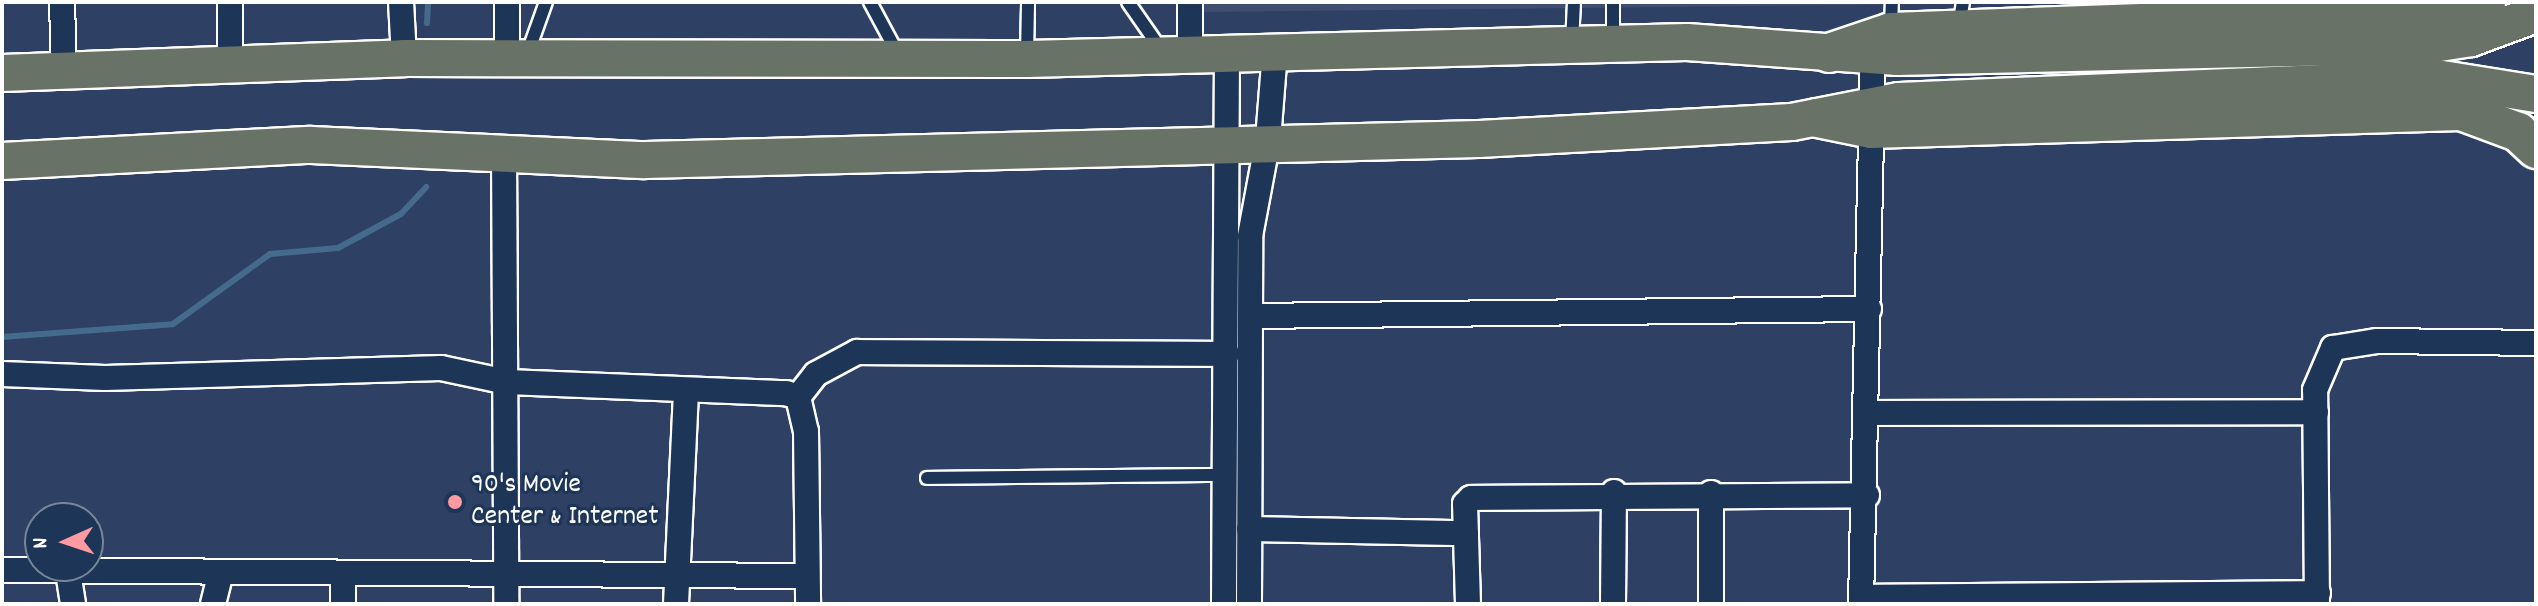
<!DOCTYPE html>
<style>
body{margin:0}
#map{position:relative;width:2538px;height:606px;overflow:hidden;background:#2e4165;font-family:Dekko,sans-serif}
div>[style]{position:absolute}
.built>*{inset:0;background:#3f4f72}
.stream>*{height:6px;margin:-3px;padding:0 3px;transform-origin:3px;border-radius:3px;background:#446b8c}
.roads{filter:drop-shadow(2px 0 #fff) drop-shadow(-2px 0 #fff) drop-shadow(0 2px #fff) drop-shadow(0 -2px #fff)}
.service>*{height:12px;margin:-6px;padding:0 6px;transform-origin:6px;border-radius:6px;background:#1d3557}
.minor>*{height:24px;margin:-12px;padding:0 12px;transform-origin:12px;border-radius:12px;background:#1d3557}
.primary>*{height:36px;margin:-18px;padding:0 18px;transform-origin:18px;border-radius:18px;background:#697266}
.trunk>*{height:38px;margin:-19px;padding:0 19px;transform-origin:19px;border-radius:19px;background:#697266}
.dots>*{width:22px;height:22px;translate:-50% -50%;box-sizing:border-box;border:4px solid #1d3557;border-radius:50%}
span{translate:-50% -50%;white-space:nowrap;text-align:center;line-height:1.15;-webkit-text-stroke:6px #1d3557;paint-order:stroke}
.poi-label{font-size:28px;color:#fff}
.left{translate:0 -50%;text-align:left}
.frame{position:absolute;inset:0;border:4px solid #fff;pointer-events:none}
.north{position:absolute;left:24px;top:502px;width:80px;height:80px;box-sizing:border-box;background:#1d3557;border:2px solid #77869a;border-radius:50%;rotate:267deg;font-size:22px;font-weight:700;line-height:32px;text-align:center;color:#fff}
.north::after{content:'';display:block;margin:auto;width:28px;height:36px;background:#ff9aa2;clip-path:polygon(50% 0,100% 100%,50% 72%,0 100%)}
</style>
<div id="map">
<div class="built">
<div style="clip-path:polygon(1204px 2px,2139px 2px,1203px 12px)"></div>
</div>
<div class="stream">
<div style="left:427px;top:23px;width:21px;rotate:-87deg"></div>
<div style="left:2px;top:337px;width:171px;rotate:-4.3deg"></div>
<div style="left:173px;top:324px;width:120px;rotate:-35.8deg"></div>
<div style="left:270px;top:254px;width:68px;rotate:-5deg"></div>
<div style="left:338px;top:248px;width:72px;rotate:-28.4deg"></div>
<div style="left:401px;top:214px;width:37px;rotate:-47deg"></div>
</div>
<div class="roads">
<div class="service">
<div style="left:870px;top:2px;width:59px;rotate:61.7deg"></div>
<div style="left:1128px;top:2px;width:56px;rotate:55.2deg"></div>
<div style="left:1891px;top:27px;width:25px;rotate:-88deg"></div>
<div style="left:1959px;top:27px;width:25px;rotate:-81deg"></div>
<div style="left:1613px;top:40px;width:38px;rotate:-90deg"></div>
<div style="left:1572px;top:43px;width:41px;rotate:-87.2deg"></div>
<div style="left:527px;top:55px;width:56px;rotate:-70.3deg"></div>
<div style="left:1027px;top:56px;width:54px;rotate:-88.9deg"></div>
<div style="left:927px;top:478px;width:298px;rotate:-0.6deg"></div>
</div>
<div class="minor">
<div style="left:62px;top:2px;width:69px;rotate:88.3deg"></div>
<div style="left:230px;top:2px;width:63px;rotate:90deg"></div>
<div style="left:401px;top:2px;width:56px;rotate:86.9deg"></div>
<div style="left:507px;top:2px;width:56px;rotate:90deg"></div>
<div style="left:1190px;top:52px;width:50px;rotate:-90deg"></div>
<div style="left:504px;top:149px;width:455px;rotate:89.7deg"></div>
<div style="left:1251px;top:316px;width:618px;rotate:-0.65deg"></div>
<div style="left:2px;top:374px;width:103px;rotate:2.2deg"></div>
<div style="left:105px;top:378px;width:336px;rotate:-1.7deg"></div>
<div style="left:441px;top:368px;width:67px;rotate:12deg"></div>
<div style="left:507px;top:382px;width:279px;rotate:2.3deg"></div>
<div style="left:786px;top:393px;width:13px;rotate:18deg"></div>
<div style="left:798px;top:397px;width:35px;rotate:77deg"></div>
<div style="left:806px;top:431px;width:173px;rotate:89.3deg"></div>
<div style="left:798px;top:397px;width:29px;rotate:-52deg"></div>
<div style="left:816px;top:374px;width:47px;rotate:-28.2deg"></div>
<div style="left:857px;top:352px;width:370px;rotate:0.3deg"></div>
<div style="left:1868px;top:413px;width:448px;rotate:-0.1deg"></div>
<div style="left:1711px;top:493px;width:111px;rotate:90deg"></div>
<div style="left:1249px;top:529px;width:217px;rotate:1.1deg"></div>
<div style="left:2px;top:570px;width:805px;rotate:0.43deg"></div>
<div style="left:68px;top:572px;width:32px;rotate:81deg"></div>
<div style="left:1861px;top:597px;width:457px;rotate:-0.5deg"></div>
<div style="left:213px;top:604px;width:33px;rotate:-76deg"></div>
<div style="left:343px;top:604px;width:30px;rotate:-90deg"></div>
<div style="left:676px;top:604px;width:214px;rotate:-87.3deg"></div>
<div style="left:1224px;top:604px;width:551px;rotate:-89.69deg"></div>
<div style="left:1249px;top:604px;width:368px;rotate:-89.8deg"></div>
<div style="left:1250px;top:236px;width:98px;rotate:-79.4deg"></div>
<div style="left:1268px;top:140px;width:88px;rotate:-85.5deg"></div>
<div style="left:1468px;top:604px;width:100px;rotate:-91.7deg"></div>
<div style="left:1465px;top:504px;width:8px;rotate:-45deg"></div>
<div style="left:1471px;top:498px;width:396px;rotate:-0.4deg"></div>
<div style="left:1613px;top:604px;width:112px;rotate:-89.5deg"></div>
<div style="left:1861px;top:604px;width:561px;rotate:-88.77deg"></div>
<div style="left:2317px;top:604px;width:214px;rotate:-90.5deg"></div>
<div style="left:2315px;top:390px;width:46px;rotate:-66.8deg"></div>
<div style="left:2333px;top:348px;width:45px;rotate:-9deg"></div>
<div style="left:2377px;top:341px;width:159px;rotate:0.7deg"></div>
</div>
<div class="primary">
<div style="left:2px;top:73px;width:402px;rotate:-2.1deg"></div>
<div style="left:404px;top:58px;width:623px;rotate:0.09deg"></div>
<div style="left:1027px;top:59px;width:660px;rotate:-1.48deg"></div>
<div style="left:1687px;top:42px;width:211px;rotate:4.1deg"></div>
<div style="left:1897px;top:57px;width:530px;rotate:-1.3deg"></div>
<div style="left:2427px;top:45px;width:45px;rotate:-9deg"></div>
<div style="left:2471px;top:38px;width:69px;rotate:-20.3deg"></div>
<div style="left:2px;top:161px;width:309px;rotate:-3deg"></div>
<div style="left:311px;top:145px;width:334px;rotate:2.6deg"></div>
<div style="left:645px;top:160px;width:834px;rotate:-1.44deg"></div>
<div style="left:1479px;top:139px;width:313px;rotate:-3.1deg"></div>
<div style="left:1792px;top:122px;width:109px;rotate:-11.1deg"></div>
<div style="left:1899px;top:101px;width:537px;rotate:-2.45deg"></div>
<div style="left:2436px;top:78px;width:101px;rotate:9.1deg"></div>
</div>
<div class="trunk">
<div style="left:1829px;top:53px;width:65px;rotate:-18.7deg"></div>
<div style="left:1891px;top:32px;width:527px;rotate:-2.06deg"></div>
<div style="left:2418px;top:13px;width:69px;rotate:-9.2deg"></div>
<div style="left:1817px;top:118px;width:55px;rotate:11.5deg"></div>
<div style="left:1871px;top:129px;width:590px;rotate:-1.75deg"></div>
<div style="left:2461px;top:111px;width:61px;rotate:20.2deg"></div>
<div style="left:2518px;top:132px;width:25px;rotate:43deg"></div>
</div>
</div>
<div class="dots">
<div style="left:455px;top:502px;background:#ff9aa2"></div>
</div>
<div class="poi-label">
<span class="left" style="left:471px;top:502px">90's Movie<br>Center &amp; Internet</span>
</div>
<div class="frame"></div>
<div class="north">N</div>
</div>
